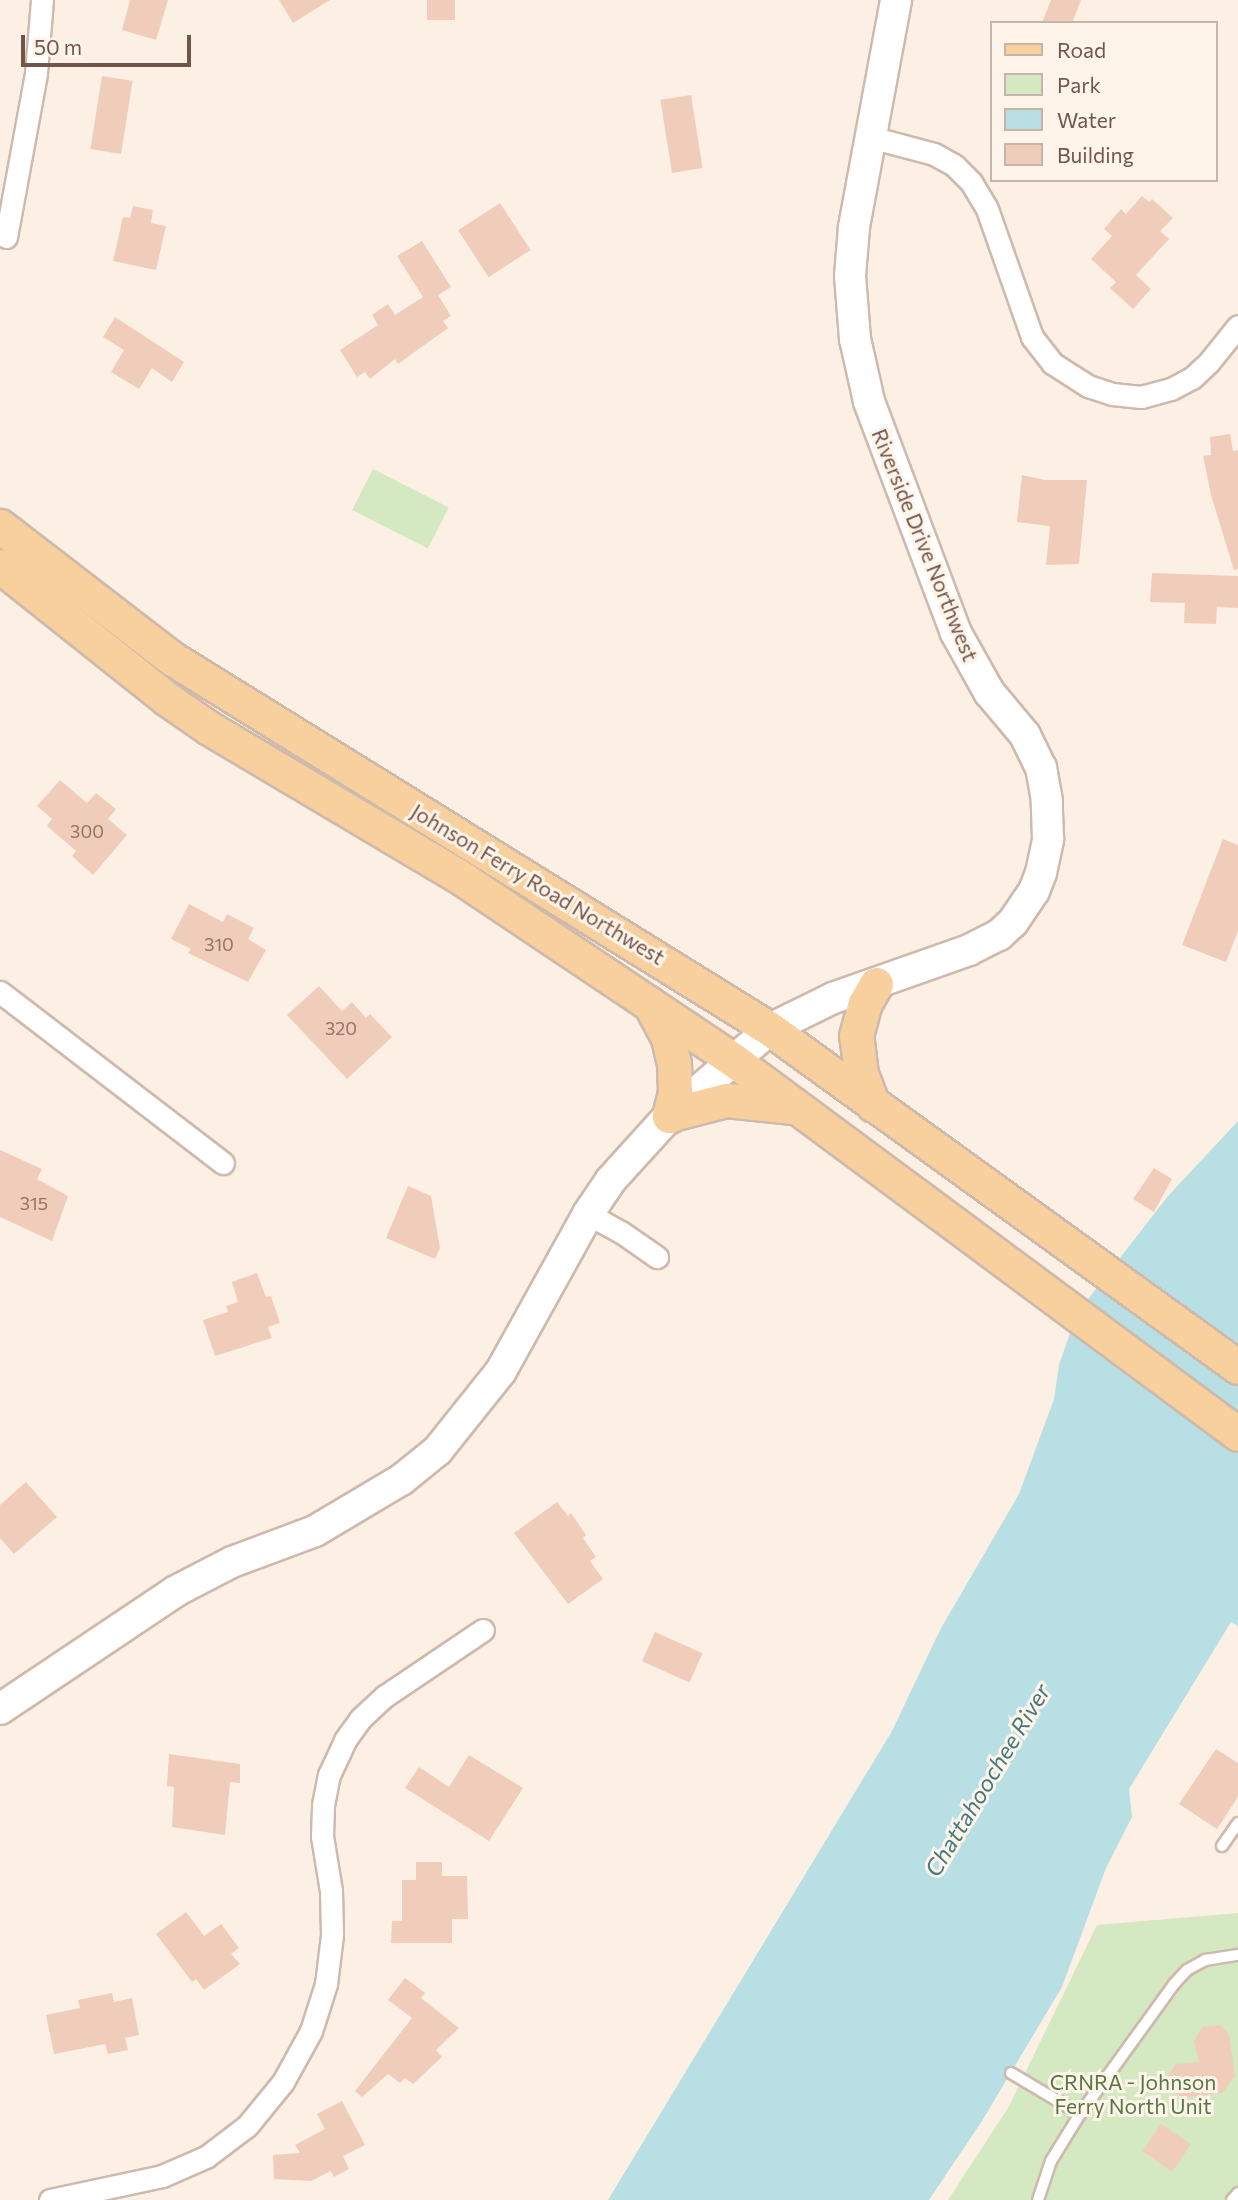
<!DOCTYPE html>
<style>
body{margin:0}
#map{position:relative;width:1238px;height:2200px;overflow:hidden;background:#fbf0e3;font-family:Commissioner,sans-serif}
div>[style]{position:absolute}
.green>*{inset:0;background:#d4e8c2;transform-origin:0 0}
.water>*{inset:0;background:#b8e0e4}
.building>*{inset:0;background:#f0cdbb;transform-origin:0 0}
.roads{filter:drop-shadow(2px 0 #ceb9ad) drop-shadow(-2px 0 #ceb9ad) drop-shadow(0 2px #ceb9ad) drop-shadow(0 -2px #ceb9ad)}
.lane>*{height:10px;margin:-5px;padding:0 5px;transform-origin:5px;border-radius:5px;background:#fff}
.street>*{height:21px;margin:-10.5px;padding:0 10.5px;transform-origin:10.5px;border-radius:10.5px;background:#fff}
.secondary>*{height:30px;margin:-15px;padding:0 15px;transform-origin:15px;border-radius:15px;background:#fff}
.primary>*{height:33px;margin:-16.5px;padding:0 16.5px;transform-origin:16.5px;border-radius:16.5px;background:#f8d09d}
span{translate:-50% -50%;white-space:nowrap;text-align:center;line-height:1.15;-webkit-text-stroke:6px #fef4e9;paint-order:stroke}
.number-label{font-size:18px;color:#927366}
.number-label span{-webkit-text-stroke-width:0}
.street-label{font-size:21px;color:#72554a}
.park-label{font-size:21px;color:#557842}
.water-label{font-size:23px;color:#42787e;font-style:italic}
.legend{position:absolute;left:990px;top:21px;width:228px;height:161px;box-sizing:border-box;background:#fef4e9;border:2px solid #c6b4a9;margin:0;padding:9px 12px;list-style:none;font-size:21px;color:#72554a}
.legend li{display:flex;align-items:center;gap:14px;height:35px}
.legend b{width:35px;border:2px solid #c6b4a9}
.scale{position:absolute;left:21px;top:35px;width:170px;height:32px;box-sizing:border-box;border:4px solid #72554a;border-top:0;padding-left:9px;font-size:21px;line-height:24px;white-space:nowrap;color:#72554a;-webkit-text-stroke:5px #fef4e9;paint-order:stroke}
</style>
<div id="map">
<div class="green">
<div style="left:373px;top:469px;width:85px;height:46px;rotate:27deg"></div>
<div style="clip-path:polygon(1238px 1913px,1238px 2200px,948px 2200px,1008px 2108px,1097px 1925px)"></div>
</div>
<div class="water">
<div style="clip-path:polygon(1238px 1121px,1238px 1626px,1231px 1622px,1129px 1789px,1132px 1817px,1106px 1868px,1062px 1987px,982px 2121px,929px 2200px,608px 2200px,892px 1731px,940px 1630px,1019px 1494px,1054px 1399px,1059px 1365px,1070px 1333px,1085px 1303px,1168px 1196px)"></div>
</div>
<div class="building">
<div style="clip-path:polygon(130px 0,168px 0,156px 40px,122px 30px)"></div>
<div style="clip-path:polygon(279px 0,330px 0,293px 23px)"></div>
<div style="left:427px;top:0;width:28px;height:20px"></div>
<div style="clip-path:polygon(1051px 0,1081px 0,1072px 23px,1042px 23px)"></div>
<div style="left:102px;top:76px;width:31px;height:74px;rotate:9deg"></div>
<div style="left:691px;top:95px;width:74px;height:31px;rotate:81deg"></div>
<div style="clip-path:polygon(1142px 196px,1149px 202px,1152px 199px,1173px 218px,1160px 231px,1169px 239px,1136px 275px,1151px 289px,1133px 309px,1110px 288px,1116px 282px,1091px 259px,1112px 236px,1104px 229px,1121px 209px,1126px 214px)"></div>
<div style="left:500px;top:203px;width:56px;height:50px;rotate:57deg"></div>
<div style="clip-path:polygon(133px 206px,153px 210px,151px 223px,166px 226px,156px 270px,113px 261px,123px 217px,130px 218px)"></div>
<div style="clip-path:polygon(422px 241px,451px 287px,438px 295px,451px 316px,443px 321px,448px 328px,398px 364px,395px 359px,370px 379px,365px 372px,357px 377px,340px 350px,378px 325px,372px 315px,388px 304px,395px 315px,423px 297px,397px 256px)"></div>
<div style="clip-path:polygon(115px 317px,184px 362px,172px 382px,152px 368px,139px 389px,111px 372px,124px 350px,103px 337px)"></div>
<div style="clip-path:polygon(1230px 434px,1233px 451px,1238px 450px,1238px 569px,1234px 570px,1211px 495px,1203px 456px,1211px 455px,1210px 437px)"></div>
<div style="clip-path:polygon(1022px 475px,1045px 480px,1087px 480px,1079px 564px,1046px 565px,1050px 526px,1017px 522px)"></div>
<div style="clip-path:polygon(1152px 573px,1238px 576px,1238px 608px,1217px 607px,1216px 624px,1184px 623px,1185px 603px,1150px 602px)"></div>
<div style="clip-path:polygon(60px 780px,87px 803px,96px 793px,116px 809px,108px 819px,127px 835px,93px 875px,72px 856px,76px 851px,47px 826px,52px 819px,37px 806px)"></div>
<div style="clip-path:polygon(1223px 839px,1238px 845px,1238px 931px,1226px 962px,1182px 945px)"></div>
<div style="clip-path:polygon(189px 904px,223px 922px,227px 914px,254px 928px,248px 939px,266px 950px,248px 982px,188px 953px,191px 949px,171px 939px)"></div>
<div style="clip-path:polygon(319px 986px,342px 1011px,352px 1002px,366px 1018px,370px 1014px,392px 1037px,347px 1079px,287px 1015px)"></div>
<div style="clip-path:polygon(0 1150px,42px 1169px,37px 1179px,68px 1196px,52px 1241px,0 1217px)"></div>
<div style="clip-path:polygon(1154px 1168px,1172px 1179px,1154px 1212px,1133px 1199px)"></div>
<div style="clip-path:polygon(408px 1186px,431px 1196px,440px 1248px,435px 1259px,386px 1238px)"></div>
<div style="clip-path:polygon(257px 1273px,266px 1297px,271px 1296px,280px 1323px,268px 1327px,272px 1338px,215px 1356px,203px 1320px,228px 1312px,226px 1306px,238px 1302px,232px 1282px)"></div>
<div style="clip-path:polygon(26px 1482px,57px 1517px,14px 1554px,0 1538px,0 1505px)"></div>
<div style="clip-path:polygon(557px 1502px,568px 1516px,571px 1513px,586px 1535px,583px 1538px,596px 1557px,590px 1561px,603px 1579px,568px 1604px,514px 1533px)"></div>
<div style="left:655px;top:1632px;width:52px;height:32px;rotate:24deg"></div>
<div style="clip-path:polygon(1216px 1749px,1238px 1763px,1238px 1797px,1217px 1829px,1179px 1804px)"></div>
<div style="clip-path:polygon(169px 1754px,240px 1764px,240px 1783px,230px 1782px,225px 1835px,172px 1827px,174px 1787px,167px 1786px)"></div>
<div style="clip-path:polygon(469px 1755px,523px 1788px,489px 1841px,405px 1788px,419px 1767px,449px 1787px)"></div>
<div style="clip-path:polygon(416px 1862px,442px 1862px,442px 1876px,467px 1876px,468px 1919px,452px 1919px,452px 1943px,391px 1943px,392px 1921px,402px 1921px,402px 1880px,416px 1880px)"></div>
<div style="clip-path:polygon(186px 1912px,204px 1936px,221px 1924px,239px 1948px,231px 1954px,240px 1964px,204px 1990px,196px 1979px,192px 1982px,156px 1934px)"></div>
<div style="clip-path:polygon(405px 1978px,425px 1993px,421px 1998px,459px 2028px,436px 2050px,442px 2057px,413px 2084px,405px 2078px,400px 2083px,388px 2074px,362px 2097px,355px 2091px,412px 2018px,388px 2000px)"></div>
<div style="clip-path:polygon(112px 1993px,114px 2002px,132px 1998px,139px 2035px,125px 2038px,128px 2050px,108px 2054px,105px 2044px,54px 2054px,46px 2015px,80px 2008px,78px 2000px)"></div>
<div style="clip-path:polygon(1220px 2025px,1229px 2034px,1235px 2076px,1222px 2093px,1182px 2098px,1169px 2089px,1168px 2075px,1176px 2064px,1199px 2062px,1194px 2041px,1202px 2027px)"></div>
<div style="clip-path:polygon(342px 2101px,365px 2145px,343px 2156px,349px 2169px,334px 2177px,331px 2171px,311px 2181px,274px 2179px,273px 2155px,300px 2153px,295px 2145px,325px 2129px,317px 2114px)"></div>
<div style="left:1161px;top:2124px;width:36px;height:33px;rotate:34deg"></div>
</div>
<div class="roads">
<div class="lane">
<div style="left:1222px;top:1846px;width:28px;rotate:-55deg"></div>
<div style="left:1011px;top:2073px;width:80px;rotate:30.7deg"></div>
<div style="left:1038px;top:2200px;width:41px;rotate:-71.6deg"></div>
<div style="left:1051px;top:2161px;width:55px;rotate:-58.3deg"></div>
<div style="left:1080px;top:2114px;width:160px;rotate:-54.1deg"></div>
<div style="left:1174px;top:1984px;width:19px;rotate:-47deg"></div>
<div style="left:1187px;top:1970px;width:21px;rotate:-29deg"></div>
<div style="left:1205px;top:1960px;width:33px;rotate:-9deg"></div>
<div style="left:1232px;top:2200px;width:9px;rotate:-49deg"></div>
</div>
<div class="street">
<div style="left:870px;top:137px;width:66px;rotate:14.9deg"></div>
<div style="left:934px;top:154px;width:23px;rotate:29deg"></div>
<div style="left:954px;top:165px;width:24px;rotate:45deg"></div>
<div style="left:971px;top:182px;width:31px;rotate:59deg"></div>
<div style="left:987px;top:209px;width:136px;rotate:70.6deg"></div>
<div style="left:1032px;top:337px;width:33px;rotate:52deg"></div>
<div style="left:1052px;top:363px;width:43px;rotate:32.6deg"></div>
<div style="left:1088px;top:386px;width:25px;rotate:18deg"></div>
<div style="left:1112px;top:394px;width:29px;rotate:6deg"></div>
<div style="left:1141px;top:397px;width:31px;rotate:-15deg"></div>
<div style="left:1171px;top:389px;width:24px;rotate:-28deg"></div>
<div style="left:1192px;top:378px;width:23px;rotate:-43deg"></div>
<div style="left:1209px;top:362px;width:46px;rotate:-51.1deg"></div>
<div style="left:6px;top:237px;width:167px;rotate:-79.6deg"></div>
<div style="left:36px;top:73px;width:73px;rotate:-85.3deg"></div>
<div style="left:0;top:992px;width:281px;rotate:37.5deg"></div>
<div style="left:588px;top:1214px;width:38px;rotate:29deg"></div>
<div style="left:621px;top:1232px;width:44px;rotate:34.8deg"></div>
<div style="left:50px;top:2200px;width:115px;rotate:-12.1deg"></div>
<div style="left:162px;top:2176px;width:48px;rotate:-23.4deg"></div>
<div style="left:206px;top:2157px;width:51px;rotate:-37.1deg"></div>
<div style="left:247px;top:2126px;width:57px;rotate:-50.7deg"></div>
<div style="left:283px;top:2082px;width:58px;rotate:-61.2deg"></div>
<div style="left:311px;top:2031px;width:49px;rotate:-72.3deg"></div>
<div style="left:326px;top:1984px;width:49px;rotate:-83deg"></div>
<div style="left:332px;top:1935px;width:44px;rotate:-91.3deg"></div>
<div style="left:331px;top:1891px;width:56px;rotate:-99.3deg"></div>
<div style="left:322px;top:1836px;width:31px;rotate:-88deg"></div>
<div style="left:323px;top:1805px;width:31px;rotate:-79deg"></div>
<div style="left:329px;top:1775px;width:38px;rotate:-65deg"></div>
<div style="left:345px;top:1740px;width:26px;rotate:-54deg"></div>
<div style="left:360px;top:1719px;width:34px;rotate:-43deg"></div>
<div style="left:385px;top:1696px;width:118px;rotate:-34deg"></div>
</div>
<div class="secondary">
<div style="left:0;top:1709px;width:212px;rotate:-33.8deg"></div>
<div style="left:176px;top:1591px;width:63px;rotate:-27.4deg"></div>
<div style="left:232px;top:1562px;width:89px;rotate:-20.5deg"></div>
<div style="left:315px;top:1531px;width:100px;rotate:-30.7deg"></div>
<div style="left:401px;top:1480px;width:48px;rotate:-39deg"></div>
<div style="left:438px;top:1450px;width:101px;rotate:-51.4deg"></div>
<div style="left:501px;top:1371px;width:179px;rotate:-61deg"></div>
<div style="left:588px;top:1214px;width:40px;rotate:-56deg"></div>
<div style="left:610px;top:1181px;width:88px;rotate:-47.8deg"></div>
<div style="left:669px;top:1116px;width:133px;rotate:-40.7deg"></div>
<div style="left:770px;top:1029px;width:70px;rotate:-26.2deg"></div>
<div style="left:833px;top:998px;width:144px;rotate:-19.4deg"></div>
<div style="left:969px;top:950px;width:34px;rotate:-27deg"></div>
<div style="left:999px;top:935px;width:19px;rotate:-43deg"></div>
<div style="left:1013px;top:922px;width:37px;rotate:-56deg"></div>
<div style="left:1034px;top:891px;width:19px;rotate:-69deg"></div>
<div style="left:1041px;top:873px;width:35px;rotate:-78deg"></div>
<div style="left:1048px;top:839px;width:38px;rotate:-92deg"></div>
<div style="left:1047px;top:801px;width:34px;rotate:-100deg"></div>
<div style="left:1041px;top:768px;width:37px;rotate:-116deg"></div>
<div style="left:1025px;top:735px;width:56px;rotate:-129.9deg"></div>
<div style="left:989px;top:692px;width:68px;rotate:-119.2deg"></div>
<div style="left:956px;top:633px;width:248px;rotate:-110.6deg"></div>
<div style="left:869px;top:401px;width:64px;rotate:-102.7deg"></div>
<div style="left:855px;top:339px;width:63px;rotate:-94.5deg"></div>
<div style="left:850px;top:276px;width:49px;rotate:-85.3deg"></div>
<div style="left:854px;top:227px;width:231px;rotate:-79.5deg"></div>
</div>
<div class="primary">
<div style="left:0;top:526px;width:218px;rotate:37.6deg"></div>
<div style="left:173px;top:659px;width:702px;rotate:31.79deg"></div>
<div style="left:770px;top:1029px;width:577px;rotate:35.84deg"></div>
<div style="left:0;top:566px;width:213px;rotate:38.5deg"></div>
<div style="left:167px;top:699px;width:51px;rotate:34.6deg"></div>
<div style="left:209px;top:728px;width:295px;rotate:30.7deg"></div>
<div style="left:463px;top:879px;width:324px;rotate:33.8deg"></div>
<div style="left:732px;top:1059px;width:630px;rotate:36.54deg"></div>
<div style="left:650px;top:1004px;width:38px;rotate:62deg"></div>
<div style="left:668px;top:1038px;width:26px;rotate:77deg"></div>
<div style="left:674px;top:1063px;width:29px;rotate:88deg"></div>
<div style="left:675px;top:1092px;width:25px;rotate:104deg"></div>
<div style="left:873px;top:1105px;width:33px;rotate:-111deg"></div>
<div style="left:861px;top:1074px;width:38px;rotate:-97deg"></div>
<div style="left:856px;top:1036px;width:34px;rotate:-75deg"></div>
<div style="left:865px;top:1003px;width:22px;rotate:-60deg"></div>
<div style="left:672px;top:1114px;width:56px;rotate:-14.5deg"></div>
<div style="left:726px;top:1100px;width:67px;rotate:6deg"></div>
</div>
</div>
<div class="number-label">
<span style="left:87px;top:831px">300</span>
<span style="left:219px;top:944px">310</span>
<span style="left:341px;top:1028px">320</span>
<span style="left:34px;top:1203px">315</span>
</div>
<div class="street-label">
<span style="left:925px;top:545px;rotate:68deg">Riverside Drive Northwest</span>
<span style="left:538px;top:884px;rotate:31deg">Johnson Ferry Road Northwest</span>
</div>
<div class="park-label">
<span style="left:1133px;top:2094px">CRNRA - Johnson<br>Ferry North Unit</span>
</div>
<div class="water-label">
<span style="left:987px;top:1780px;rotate:-59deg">Chattahoochee River</span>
</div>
<ul class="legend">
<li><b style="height:9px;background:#f8d09d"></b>Road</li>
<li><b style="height:19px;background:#d4e8c2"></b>Park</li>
<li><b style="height:19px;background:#b8e0e4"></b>Water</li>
<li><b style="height:19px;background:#f0cdbb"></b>Building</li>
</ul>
<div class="scale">50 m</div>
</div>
